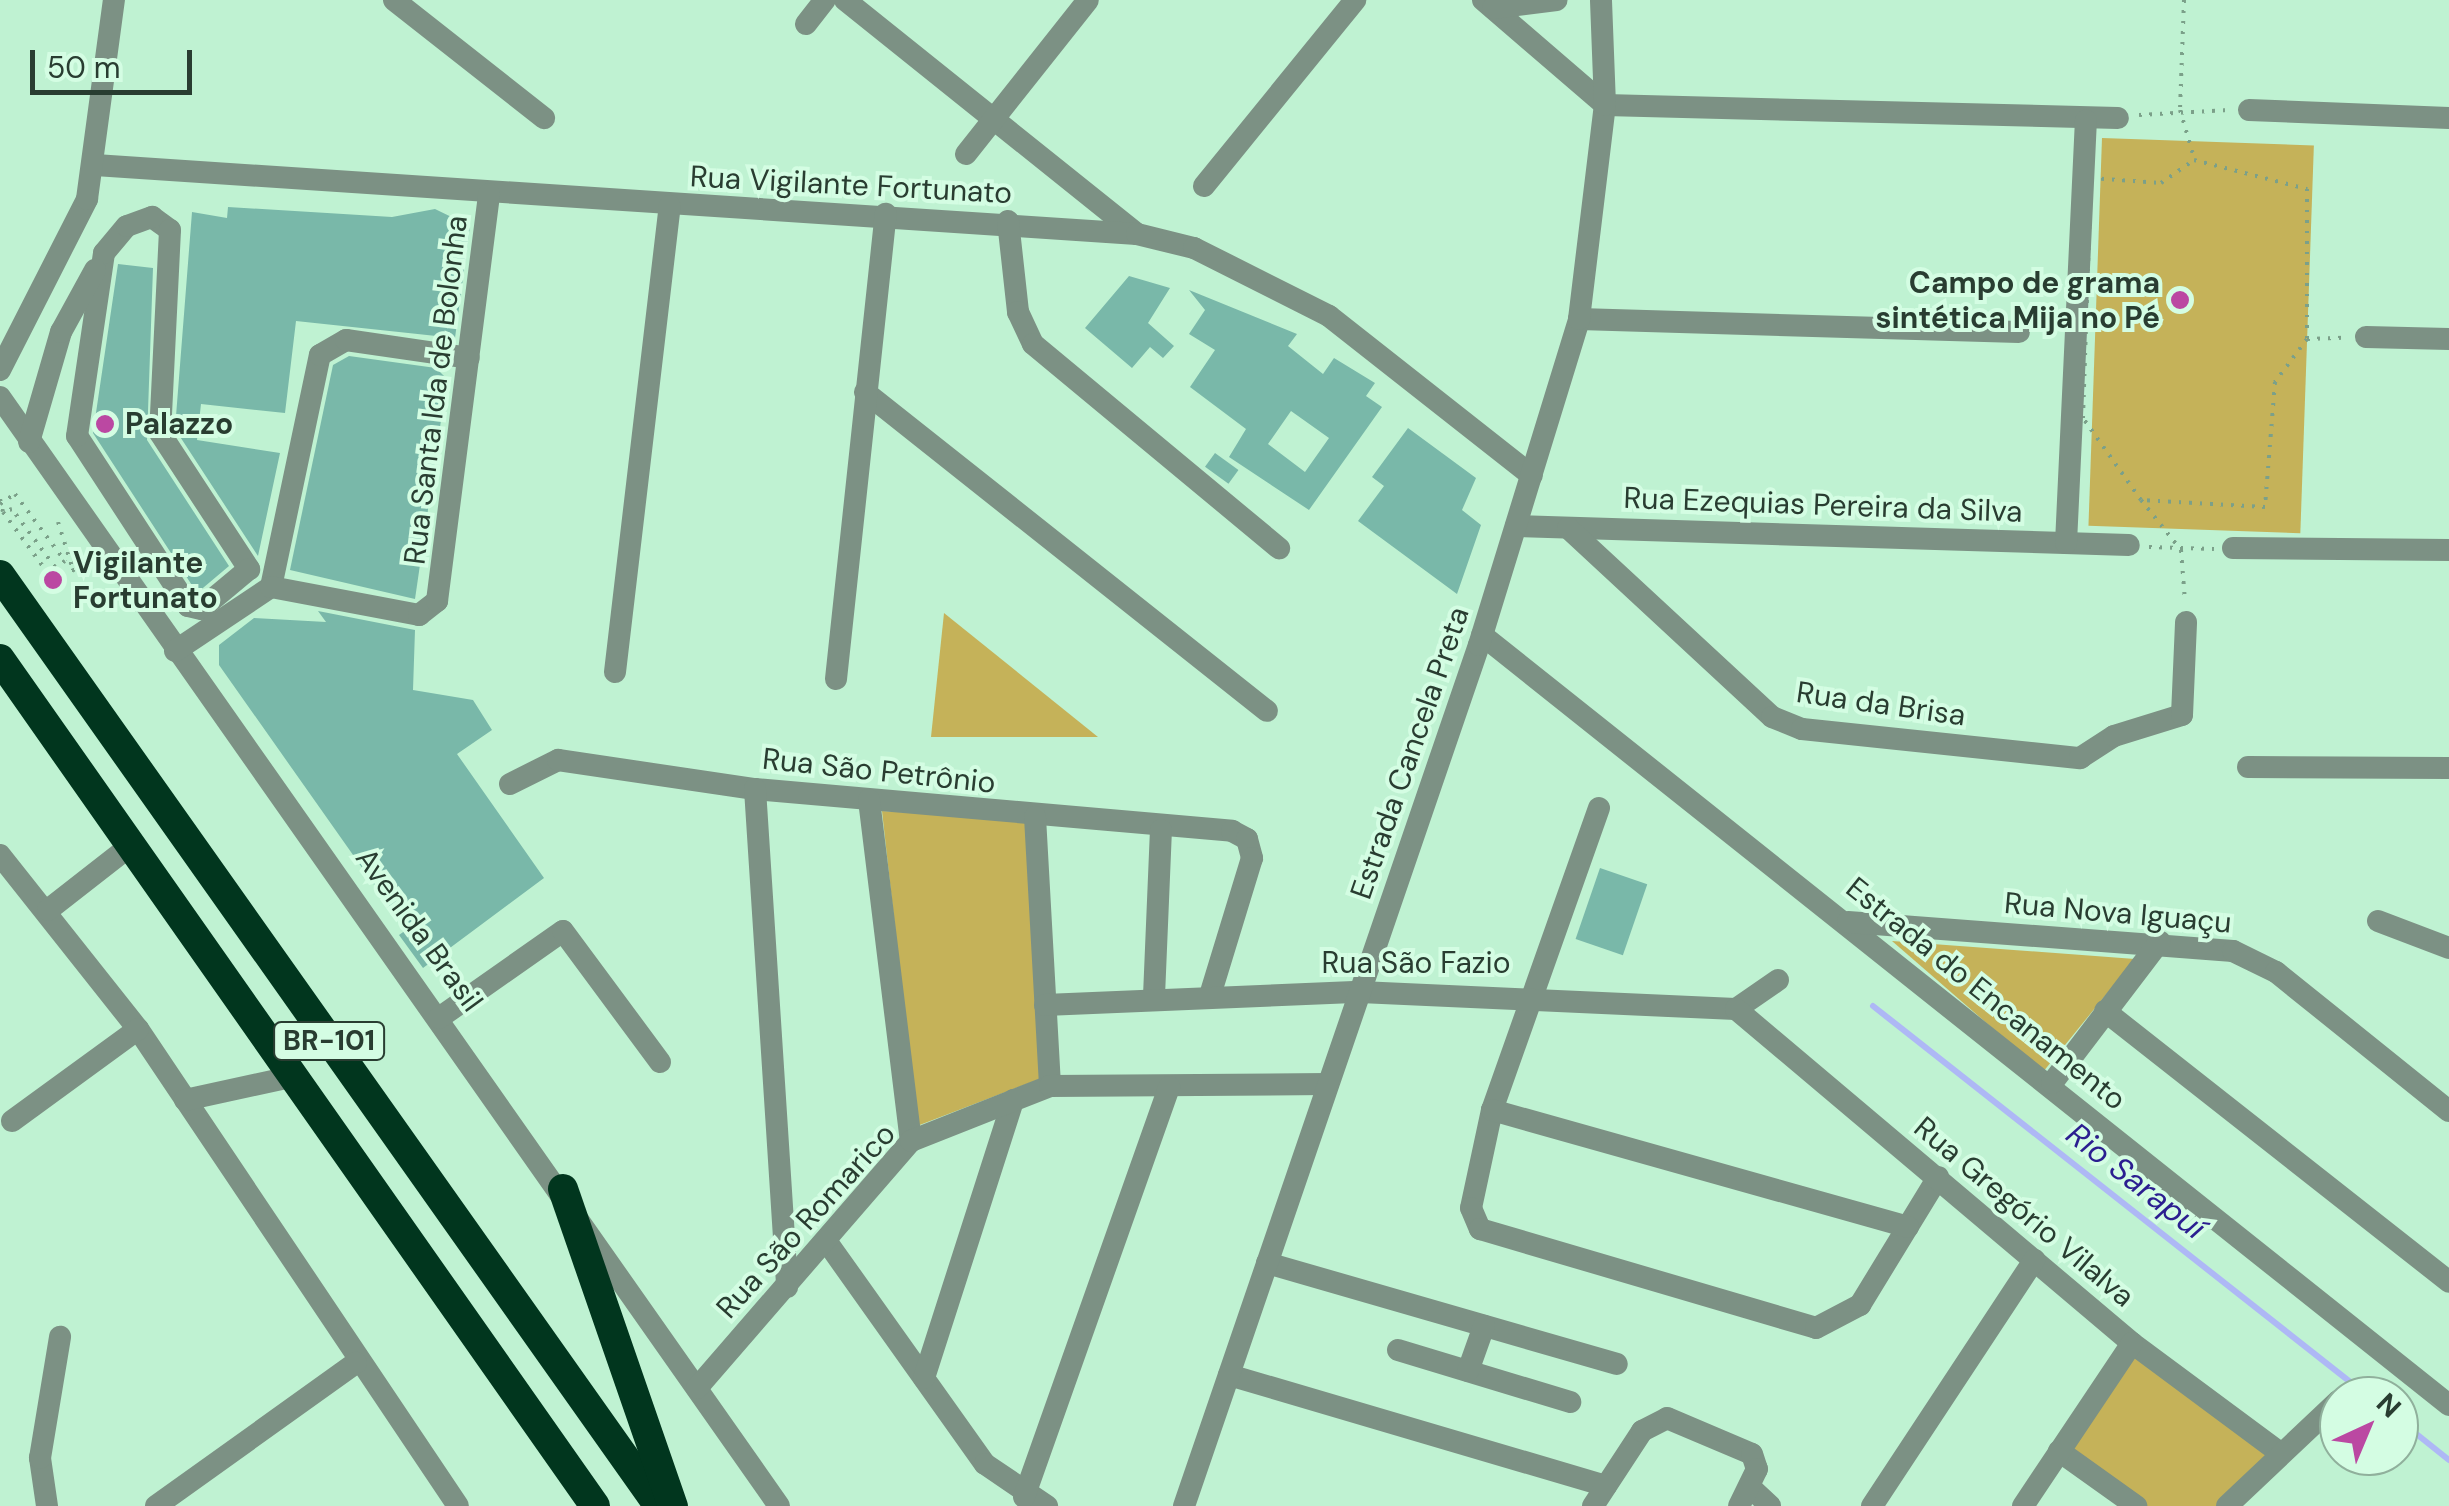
<!DOCTYPE html>
<meta charset="utf-8">
<style>
body{margin:0}
#map{position:relative;width:2449px;height:1506px;overflow:hidden;background:#bff2d2;font-family:"DM Sans",sans-serif}
div>[style]{position:absolute}
.green>*{inset:0;background:#c5b259;transform-origin:0 0}
.stream>*{height:6px;margin:-3px;padding:0 3px;transform-origin:3px;border-radius:3px;background:#aeb8f5}
.building>*{inset:0;background:#79b8a9;transform-origin:0 0}
.path>*{height:4px;margin-top:-2px;transform-origin:0;background:repeating-linear-gradient(90deg,#7ba089 0 2.5px,transparent 0 10.5px)}
.minor>*{height:22px;margin:-11px;padding:0 11px;transform-origin:11px;border-radius:11px;background:#7c9184}
.highway>*{height:30px;margin:-15px;padding:0 15px;transform-origin:15px;border-radius:15px;background:#01361e}
.path-bridge>*{height:4px;margin-top:-2px;transform-origin:0;background:repeating-linear-gradient(90deg,#7ba089 0 2.5px,transparent 0 10.5px)}
.dots>*{width:28px;height:28px;translate:-50% -50%;box-sizing:border-box;border:5px solid #d4fde3;border-radius:50%}
span{translate:-50% -50%;white-space:nowrap;text-align:center;line-height:1.15;-webkit-text-stroke:8px #d4fde3;paint-order:stroke}
.shield-label span{padding:2px 8px;background:#d4fde3;border:2px solid;border-radius:8px;-webkit-text-stroke-width:0}
.shield-label{font-size:28px;color:#293d31;font-weight:700}
.street-label{font-size:30px;color:#293d31}
.poi-label{font-size:30px;color:#293d31;font-weight:700}
.right{translate:-100% -50%;text-align:right}
.left{translate:0 -50%;text-align:left}
.water-label{font-size:32px;color:#2b1e90;font-style:italic}
.north{position:absolute;left:2319px;top:1376px;width:100px;height:100px;box-sizing:border-box;background:#d4fde3;border:2px solid #90b09c;border-radius:50%;rotate:44deg;font-size:28px;font-weight:700;line-height:40px;text-align:center;color:#293d31}
.north::after{content:'';display:block;margin:auto;width:35px;height:45px;background:#bb48a2;clip-path:polygon(50% 0,100% 100%,50% 72%,0 100%)}
.scale{position:absolute;left:30px;top:50px;width:162px;height:45px;box-sizing:border-box;border:5px solid #293d31;border-top:0;padding-left:12px;font-size:30px;line-height:35px;white-space:nowrap;color:#293d31;-webkit-text-stroke:8px #d4fde3;paint-order:stroke}
</style>
<div id="map">
<div class="green">
<div style="left:2102px;top:138px;width:212px;height:388px;rotate:2deg"></div>
<div style="clip-path:polygon(944px 613px,1098px 737px,931px 737px)"></div>
<div style="clip-path:polygon(882px 811px,1029px 820px,1045px 1077px,917px 1126px)"></div>
<div style="clip-path:polygon(1892px 941px,2135px 959px,2043px 1072px)"></div>
<div style="clip-path:polygon(2132px 1343px,2280px 1453px,2227px 1506px,2136px 1506px,2059px 1451px)"></div>
</div>
<div class="stream">
<div style="left:1873px;top:1006px;width:630px;rotate:38.23deg"></div>
<div style="left:2399px;top:1420px;width:64px;rotate:38.7deg"></div>
</div>
<div class="building">
<div style="clip-path:polygon(228px 207px,392px 217px,435px 209px,470px 226px,455px 338px,296px 321px,285px 413px,201px 404px,197px 440px,280px 453px,258px 556px,175px 429px,192px 212px,227px 218px)"></div>
<div style="clip-path:polygon(118px 264px,153px 268px,147px 440px,229px 566px,197px 593px,93px 433px)"></div>
<div style="clip-path:polygon(1129px 276px,1170px 288px,1148px 323px,1174px 346px,1163px 358px,1150px 347px,1132px 368px,1085px 328px)"></div>
<div style="clip-path:polygon(evenodd,1189px 290px,1297px 334px,1288px 346px,1323px 374px,1334px 358px,1375px 383px,1366px 396px,1382px 407px,1309px 510px,1229px 457px,1246px 429px,1190px 387px,1215px 350px,1189px 334px,1205px 310px,1189px 290px,1291px 411px,1329px 438px,1305px 472px,1268px 444px,1291px 411px)"></div>
<div style="clip-path:polygon(349px 356px,436px 368px,447px 379px,415px 599px,290px 570px,333px 365px)"></div>
<div style="clip-path:polygon(1408px 428px,1476px 478px,1462px 510px,1481px 525px,1457px 594px,1358px 521px,1384px 486px,1372px 477px)"></div>
<div style="left:1215px;top:453px;width:29px;height:17px;rotate:36deg"></div>
<div style="clip-path:polygon(318px 611px,415px 630px,413px 690px,473px 700px,492px 730px,457px 754px,544px 878px,423px 968px,399px 935px,406px 930px,219px 665px,219px 645px,254px 618px,326px 622px)"></div>
<div style="left:1600px;top:868px;width:50px;height:75px;rotate:19deg"></div>
</div>
<div class="path">
<div style="left:2184px;top:0;width:110px;rotate:92.1deg"></div>
<div style="left:2180px;top:110px;width:50px;rotate:73.7deg"></div>
<div style="left:2139px;top:115px;width:90px;rotate:-3.2deg"></div>
<div style="left:2194px;top:160px;width:117px;rotate:14.4deg"></div>
<div style="left:2307px;top:189px;width:150px;rotate:90deg"></div>
<div style="left:2307px;top:339px;width:54px;rotate:126.7deg"></div>
<div style="left:2275px;top:382px;width:125px;rotate:94.6deg"></div>
<div style="left:2265px;top:507px;width:124px;rotate:-176.8deg"></div>
<div style="left:2141px;top:500px;width:100px;rotate:-125.3deg"></div>
<div style="left:2083px;top:418px;width:240px;rotate:-88.1deg"></div>
<div style="left:2091px;top:178px;width:70px;rotate:4.1deg"></div>
<div style="left:2161px;top:183px;width:40px;rotate:-34.9deg"></div>
<div style="left:2307px;top:339px;width:36px;rotate:-2deg"></div>
<div style="left:0;top:499px;width:13px;rotate:77deg"></div>
<div style="left:2141px;top:500px;width:64px;rotate:51.3deg"></div>
<div style="left:2181px;top:550px;width:51px;rotate:85.5deg"></div>
<div style="left:12px;top:509px;width:9px;rotate:162deg"></div>
<div style="left:3px;top:512px;width:84px;rotate:53.7deg"></div>
<div style="left:53px;top:580px;width:41px;rotate:-25.9deg"></div>
<div style="left:58px;top:522px;width:50px;rotate:72.6deg"></div>
<div style="left:2149px;top:547px;width:65px;rotate:1.8deg"></div>
</div>
<div class="minor">
<div style="left:394px;top:0;width:191px;rotate:38.2deg"></div>
<div style="left:845px;top:0;width:374px;rotate:38.7deg"></div>
<div style="left:1483px;top:0;width:161px;rotate:40.7deg"></div>
<div style="left:1605px;top:105px;width:513px;rotate:1.45deg"></div>
<div style="left:1493px;top:8px;width:64px;rotate:-7.1deg"></div>
<div style="left:806px;top:24px;width:31px;rotate:-52deg"></div>
<div style="left:2249px;top:110px;width:200px;rotate:2.3deg"></div>
<div style="left:966px;top:154px;width:196px;rotate:-51.6deg"></div>
<div style="left:95px;top:165px;width:1044px;rotate:3.79deg"></div>
<div style="left:1137px;top:234px;width:59px;rotate:13.8deg"></div>
<div style="left:1194px;top:248px;width:151px;rotate:26.7deg"></div>
<div style="left:1329px;top:316px;width:258px;rotate:38.2deg"></div>
<div style="left:1204px;top:186px;width:240px;rotate:-50.9deg"></div>
<div style="left:152px;top:217px;width:22px;rotate:36deg"></div>
<div style="left:170px;top:230px;width:203px;rotate:92.8deg"></div>
<div style="left:160px;top:433px;width:163px;rotate:56.8deg"></div>
<div style="left:249px;top:569px;width:62px;rotate:140.2deg"></div>
<div style="left:201px;top:609px;width:13px;rotate:-167deg"></div>
<div style="left:188px;top:606px;width:203px;rotate:-123.1deg"></div>
<div style="left:77px;top:436px;width:185px;rotate:-81.6deg"></div>
<div style="left:104px;top:253px;width:35px;rotate:-50deg"></div>
<div style="left:127px;top:226px;width:27px;rotate:-20deg"></div>
<div style="left:1008px;top:221px;width:92px;rotate:83.7deg"></div>
<div style="left:1018px;top:312px;width:35px;rotate:65deg"></div>
<div style="left:1033px;top:344px;width:320px;rotate:39.7deg"></div>
<div style="left:1579px;top:319px;width:440px;rotate:1.7deg"></div>
<div style="left:2366px;top:337px;width:83px;rotate:1.4deg"></div>
<div style="left:0;top:370px;width:192px;rotate:-63deg"></div>
<div style="left:87px;top:199px;width:201px;rotate:-82.3deg"></div>
<div style="left:865px;top:392px;width:513px;rotate:38.43deg"></div>
<div style="left:0;top:397px;width:1355px;rotate:54.91deg"></div>
<div style="left:29px;top:442px;width:115px;rotate:-73.8deg"></div>
<div style="left:61px;top:332px;width:71px;rotate:-61.3deg"></div>
<div style="left:1516px;top:526px;width:613px;rotate:1.78deg"></div>
<div style="left:1568px;top:528px;width:278px;rotate:42.8deg"></div>
<div style="left:1772px;top:717px;width:32px;rotate:22deg"></div>
<div style="left:1802px;top:729px;width:280px;rotate:6deg"></div>
<div style="left:2080px;top:758px;width:40px;rotate:-32.9deg"></div>
<div style="left:2114px;top:736px;width:71px;rotate:-17.2deg"></div>
<div style="left:2182px;top:715px;width:93px;rotate:-87.5deg"></div>
<div style="left:2066px;top:543px;width:423px;rotate:-87.3deg"></div>
<div style="left:2233px;top:548px;width:216px;rotate:0.5deg"></div>
<div style="left:271px;top:587px;width:237px;rotate:-78.1deg"></div>
<div style="left:320px;top:355px;width:30px;rotate:-30deg"></div>
<div style="left:346px;top:340px;width:124px;rotate:8.3deg"></div>
<div style="left:1482px;top:635px;width:1236px;rotate:38.53deg"></div>
<div style="left:175px;top:651px;width:115px;rotate:-33.7deg"></div>
<div style="left:271px;top:587px;width:151px;rotate:10.7deg"></div>
<div style="left:419px;top:615px;width:23px;rotate:-38deg"></div>
<div style="left:437px;top:601px;width:410px;rotate:-82.7deg"></div>
<div style="left:615px;top:672px;width:469px;rotate:-83.3deg"></div>
<div style="left:836px;top:679px;width:468px;rotate:-83.9deg"></div>
<div style="left:2248px;top:767px;width:201px;rotate:0.3deg"></div>
<div style="left:510px;top:784px;width:54px;rotate:-26.6deg"></div>
<div style="left:558px;top:760px;width:199px;rotate:8.4deg"></div>
<div style="left:755px;top:789px;width:479px;rotate:5deg"></div>
<div style="left:1232px;top:831px;width:17px;rotate:28deg"></div>
<div style="left:1247px;top:839px;width:20px;rotate:75deg"></div>
<div style="left:1252px;top:858px;width:143px;rotate:107deg"></div>
<div style="left:755px;top:789px;width:499px;rotate:86.3deg"></div>
<div style="left:869px;top:800px;width:344px;rotate:83deg"></div>
<div style="left:1599px;top:808px;width:320px;rotate:109.5deg"></div>
<div style="left:1492px;top:1110px;width:100px;rotate:102.1deg"></div>
<div style="left:1471px;top:1208px;width:23px;rotate:67deg"></div>
<div style="left:1480px;top:1229px;width:350px;rotate:16.4deg"></div>
<div style="left:1816px;top:1328px;width:50px;rotate:-27.6deg"></div>
<div style="left:1860px;top:1305px;width:150px;rotate:-58.6deg"></div>
<div style="left:1035px;top:817px;width:269px;rotate:86.8deg"></div>
<div style="left:0;top:855px;width:222px;rotate:51.6deg"></div>
<div style="left:138px;top:1029px;width:574px;rotate:56.14deg"></div>
<div style="left:48px;top:910px;width:104px;rotate:-38deg"></div>
<div style="left:2378px;top:921px;width:76px;rotate:20.8deg"></div>
<div style="left:1848px;top:922px;width:386px;rotate:4.3deg"></div>
<div style="left:2233px;top:951px;width:48px;rotate:26deg"></div>
<div style="left:2276px;top:972px;width:222px;rotate:38.8deg"></div>
<div style="left:1154px;top:996px;width:166px;rotate:-87.6deg"></div>
<div style="left:1045px;top:1005px;width:315px;rotate:-2.4deg"></div>
<div style="left:1360px;top:992px;width:376px;rotate:2.6deg"></div>
<div style="left:1736px;top:1009px;width:51px;rotate:-34.6deg"></div>
<div style="left:1736px;top:1009px;width:518px;rotate:40.15deg"></div>
<div style="left:2132px;top:1343px;width:184px;rotate:36.6deg"></div>
<div style="left:2105px;top:1011px;width:438px;rotate:38.2deg"></div>
<div style="left:439px;top:1018px;width:151px;rotate:-35.1deg"></div>
<div style="left:563px;top:931px;width:163px;rotate:53.5deg"></div>
<div style="left:2052px;top:1083px;width:178px;rotate:-52.7deg"></div>
<div style="left:185px;top:1100px;width:113px;rotate:-12.3deg"></div>
<div style="left:1492px;top:1110px;width:432px;rotate:15.7deg"></div>
<div style="left:12px;top:1121px;width:156px;rotate:-36.1deg"></div>
<div style="left:827px;top:1242px;width:272px;rotate:54.6deg"></div>
<div style="left:985px;top:1464px;width:75px;rotate:34.1deg"></div>
<div style="left:1267px;top:1263px;width:364px;rotate:16.1deg"></div>
<div style="left:1398px;top:1350px;width:180px;rotate:16.8deg"></div>
<div style="left:1468px;top:1371px;width:48px;rotate:-70.4deg"></div>
<div style="left:1229px;top:1375px;width:393px;rotate:16.4deg"></div>
<div style="left:924px;top:1378px;width:292px;rotate:-72.2deg"></div>
<div style="left:697px;top:1388px;width:327px;rotate:-49.1deg"></div>
<div style="left:911px;top:1141px;width:149px;rotate:-21.6deg"></div>
<div style="left:1050px;top:1086px;width:278px;rotate:-0.4deg"></div>
<div style="left:2059px;top:1451px;width:95px;rotate:35.5deg"></div>
<div style="left:1751px;top:1488px;width:26px;rotate:43deg"></div>
<div style="left:1024px;top:1497px;width:435px;rotate:-70.5deg"></div>
<div style="left:47px;top:1506px;width:49px;rotate:-98.3deg"></div>
<div style="left:40px;top:1458px;width:123px;rotate:-80.6deg"></div>
<div style="left:156px;top:1506px;width:246px;rotate:-35.6deg"></div>
<div style="left:1184px;top:1506px;width:910px;rotate:-71.09deg"></div>
<div style="left:1479px;top:645px;width:341px;rotate:-72.9deg"></div>
<div style="left:1579px;top:319px;width:216px;rotate:-83.1deg"></div>
<div style="left:1605px;top:105px;width:105px;rotate:-92.2deg"></div>
<div style="left:1593px;top:1506px;width:90px;rotate:-56.8deg"></div>
<div style="left:1642px;top:1431px;width:28px;rotate:-27deg"></div>
<div style="left:1667px;top:1418px;width:92px;rotate:23deg"></div>
<div style="left:1752px;top:1454px;width:16px;rotate:72deg"></div>
<div style="left:1757px;top:1469px;width:41px;rotate:115.9deg"></div>
<div style="left:1872px;top:1506px;width:295px;rotate:-56.6deg"></div>
<div style="left:2023px;top:1506px;width:196px;rotate:-56.2deg"></div>
<div style="left:2227px;top:1506px;width:154px;rotate:-43.4deg"></div>
</div>
<div class="highway">
<div style="left:0;top:575px;width:1141px;rotate:54.71deg"></div>
<div style="left:0;top:659px;width:1035px;rotate:54.91deg"></div>
<div style="left:563px;top:1189px;width:336px;rotate:70.9deg"></div>
</div>
<div class="path-bridge">
<div style="left:0;top:504px;width:18px;rotate:-34deg"></div>
<div style="left:15px;top:494px;width:84px;rotate:53.3deg"></div>
<div style="left:65px;top:561px;width:12px;rotate:149deg"></div>
<div style="left:55px;top:567px;width:72px;rotate:-126.6deg"></div>
</div>
<div class="dots">
<div style="left:2180px;top:300px;background:#bb48a2"></div>
<div style="left:105px;top:424px;background:#bb48a2"></div>
<div style="left:53px;top:580px;background:#bb48a2"></div>
</div>
<div class="shield-label">
<span style="left:329px;top:1041px">BR-101</span>
</div>
<div class="street-label">
<span style="left:851px;top:185px;rotate:3deg">Rua Vigilante Fortunato</span>
<span style="left:436px;top:390px;rotate:-83deg">Rua Santa Ida de Bolonha</span>
<span style="left:1823px;top:505px;rotate:2deg">Rua Ezequias Pereira da Silva</span>
<span style="left:1881px;top:704px;rotate:8deg">Rua da Brisa</span>
<span style="left:1410px;top:753px;rotate:-71deg">Estrada Cancela Preta</span>
<span style="left:879px;top:771px;rotate:6deg">Rua São Petrônio</span>
<span style="left:2118px;top:913px;rotate:5deg">Rua Nova Iguaçu</span>
<span style="left:419px;top:930px;rotate:54deg">Avenida Brasil</span>
<span style="left:1416px;top:963px">Rua São Fazio</span>
<span style="left:1986px;top:994px;rotate:39deg">Estrada do Encanamento</span>
<span style="left:2024px;top:1212px;rotate:40deg">Rua Gregório Vilalva</span>
<span style="left:806px;top:1221px;rotate:-48deg">Rua São Romarico</span>
</div>
<div class="poi-label">
<span class="right" style="left:2160px;top:300px">Campo de grama<br>sintética Mija no Pé</span>
<span class="left" style="left:125px;top:424px">Palazzo</span>
<span class="left" style="left:73px;top:580px">Vigilante<br>Fortunato</span>
</div>
<div class="water-label">
<span style="left:2136px;top:1181px;rotate:38deg">Rio Sarapuí</span>
</div>
<div class="north">N</div>
<div class="scale">50 m</div>
</div>
